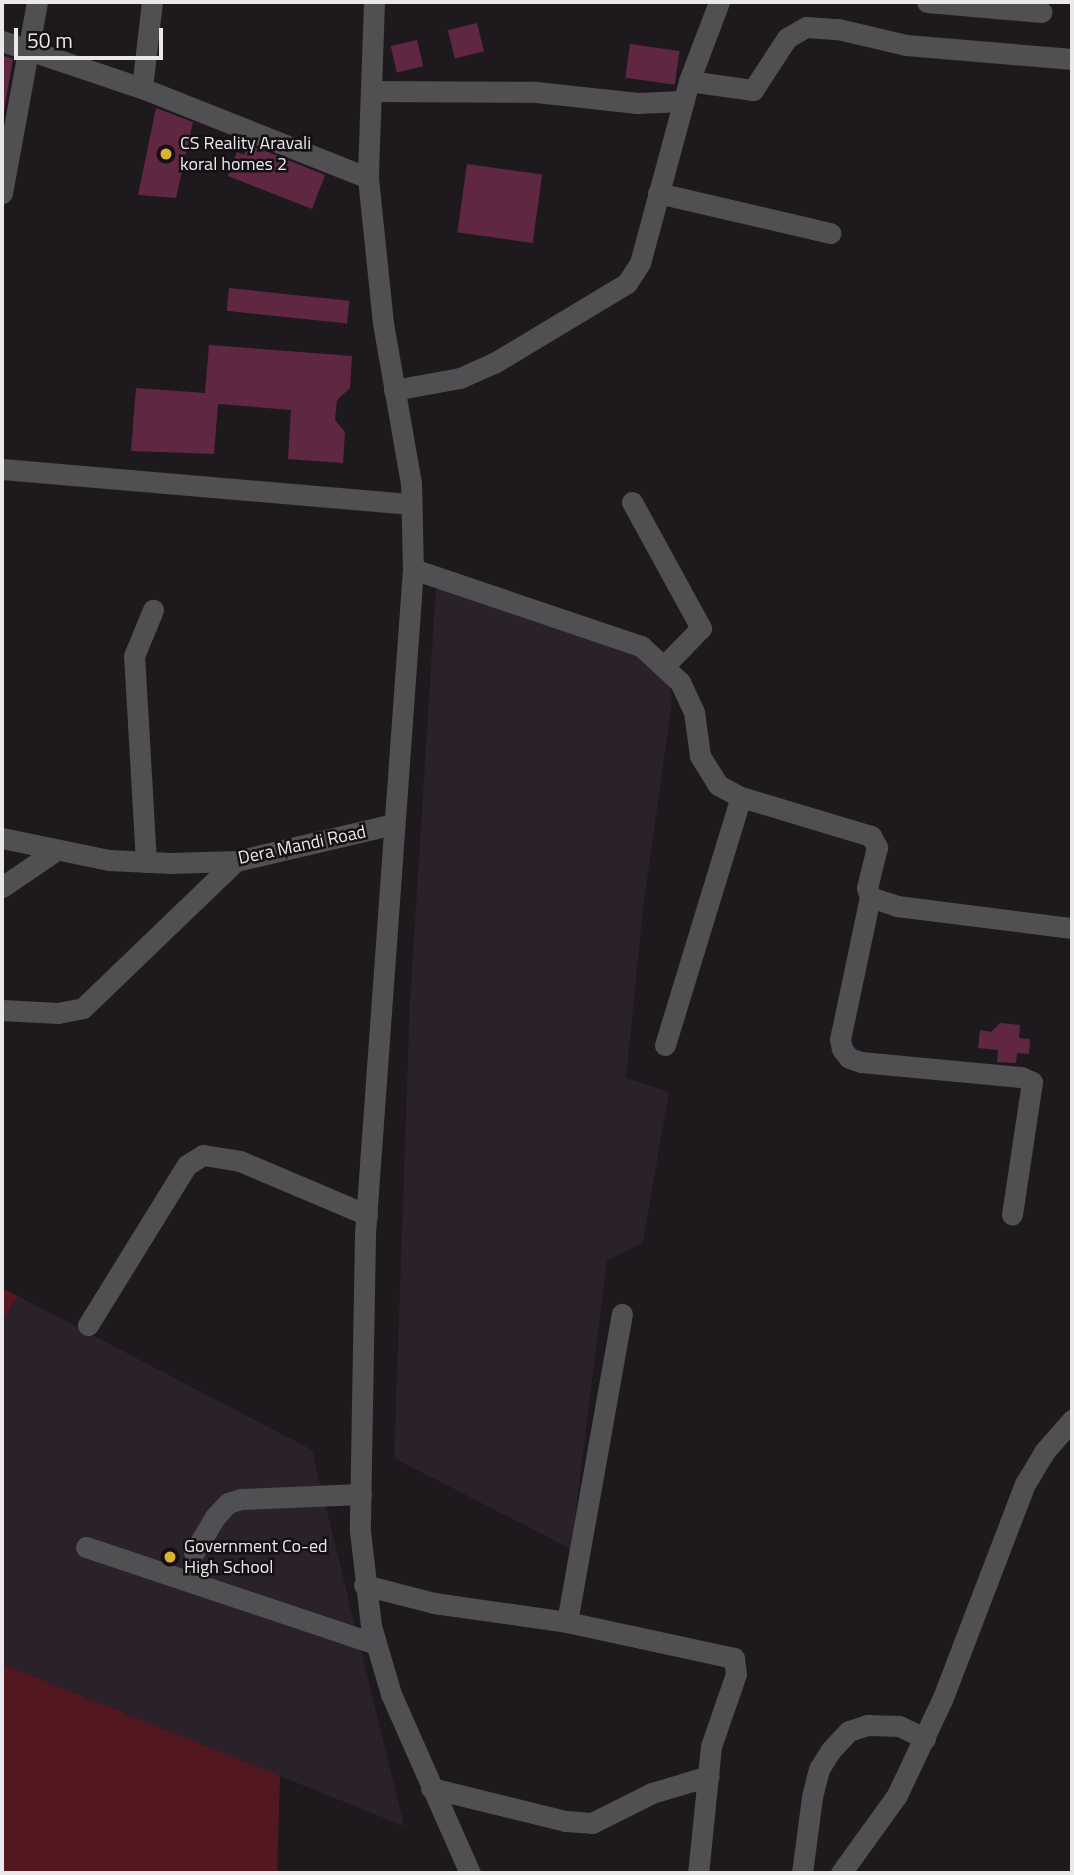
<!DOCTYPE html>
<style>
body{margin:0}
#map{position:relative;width:1074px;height:1875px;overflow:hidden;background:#1e191d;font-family:"Titillium Web",sans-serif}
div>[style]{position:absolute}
.built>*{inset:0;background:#2a212a}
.green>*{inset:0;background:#53181f}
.building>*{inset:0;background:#5f2742;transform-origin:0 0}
.minor>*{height:21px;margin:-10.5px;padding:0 10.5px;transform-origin:10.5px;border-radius:10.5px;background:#504f52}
.dots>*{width:19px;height:19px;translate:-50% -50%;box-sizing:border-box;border:4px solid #141014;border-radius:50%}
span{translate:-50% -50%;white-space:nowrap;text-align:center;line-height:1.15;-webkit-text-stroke:5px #141014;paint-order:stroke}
.poi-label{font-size:18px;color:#ebe8eb}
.left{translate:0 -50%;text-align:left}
.street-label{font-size:18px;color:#ebe8eb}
.frame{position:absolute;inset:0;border:4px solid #ebe8eb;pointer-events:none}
.scale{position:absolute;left:14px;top:28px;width:149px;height:32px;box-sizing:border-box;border:4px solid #ebe8eb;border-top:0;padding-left:9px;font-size:21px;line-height:24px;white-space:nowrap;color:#ebe8eb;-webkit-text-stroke:5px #141014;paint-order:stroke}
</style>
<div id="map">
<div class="built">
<div style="clip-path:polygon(436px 587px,649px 659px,669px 677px,672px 702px,643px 908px,626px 1078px,669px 1092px,643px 1242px,607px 1261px,571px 1549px,394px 1458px,410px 1001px)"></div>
<div style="clip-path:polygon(18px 1296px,312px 1450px,404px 1826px,2px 1664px,2px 1322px)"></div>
</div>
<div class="green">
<div style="clip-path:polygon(2px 1288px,18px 1296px,2px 1322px)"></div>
<div style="clip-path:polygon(2px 1664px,280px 1776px,277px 1873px,2px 1873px)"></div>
</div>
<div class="building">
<div style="left:477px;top:23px;width:29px;height:30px;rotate:76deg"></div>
<div style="left:417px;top:40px;width:27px;height:27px;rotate:77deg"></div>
<div style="left:630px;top:44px;width:50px;height:34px;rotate:8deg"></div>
<div style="clip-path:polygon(2px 55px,13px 59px,2px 122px)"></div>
<div style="clip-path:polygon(156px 108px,193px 122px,176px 198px,138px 195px)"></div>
<div style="clip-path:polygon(248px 144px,325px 175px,312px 209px,228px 176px,237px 152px,244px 155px)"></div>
<div style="left:467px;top:164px;width:76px;height:69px;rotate:8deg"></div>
<div style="left:229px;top:288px;width:121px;height:23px;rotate:6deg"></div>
<div style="clip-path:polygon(209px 345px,352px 356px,350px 388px,337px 400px,335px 420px,345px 432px,343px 463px,288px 459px,291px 410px,218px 404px,214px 454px,131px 451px,136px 388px,205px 393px)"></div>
<div style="clip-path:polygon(1000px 1023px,1020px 1025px,1019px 1038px,1030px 1039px,1029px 1054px,1017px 1053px,1016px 1063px,997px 1062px,998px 1050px,978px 1048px,980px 1030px,991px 1032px)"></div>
</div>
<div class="minor">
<div style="left:374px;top:2px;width:176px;rotate:92deg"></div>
<div style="left:368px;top:178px;width:146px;rotate:84.1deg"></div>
<div style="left:383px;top:323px;width:162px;rotate:80.1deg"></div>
<div style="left:411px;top:483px;width:86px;rotate:88.7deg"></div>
<div style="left:413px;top:569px;width:667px;rotate:94.13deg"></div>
<div style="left:365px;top:1234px;width:297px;rotate:91deg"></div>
<div style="left:360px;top:1531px;width:96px;rotate:83.4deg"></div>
<div style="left:371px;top:1626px;width:71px;rotate:73.6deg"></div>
<div style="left:391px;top:1694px;width:196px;rotate:66.2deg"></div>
<div style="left:927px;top:2px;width:115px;rotate:5deg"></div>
<div style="left:2px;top:41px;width:148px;rotate:18.6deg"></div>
<div style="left:142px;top:88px;width:243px;rotate:21.7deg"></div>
<div style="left:689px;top:81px;width:65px;rotate:8deg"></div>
<div style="left:753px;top:90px;width:62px;rotate:-56.8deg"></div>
<div style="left:787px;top:38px;width:22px;rotate:-30deg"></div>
<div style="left:806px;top:27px;width:32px;rotate:4deg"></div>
<div style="left:838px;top:29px;width:70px;rotate:13.2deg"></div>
<div style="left:906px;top:45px;width:167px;rotate:4.8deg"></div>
<div style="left:142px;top:88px;width:87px;rotate:-83.4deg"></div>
<div style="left:371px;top:91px;width:165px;rotate:0.3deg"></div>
<div style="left:536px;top:92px;width:102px;rotate:6.2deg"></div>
<div style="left:637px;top:103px;width:47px;rotate:-2.4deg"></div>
<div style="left:2px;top:193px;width:194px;rotate:-79.6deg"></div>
<div style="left:658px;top:193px;width:177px;rotate:13.1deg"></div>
<div style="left:394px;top:390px;width:67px;rotate:-10.3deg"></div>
<div style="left:460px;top:378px;width:37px;rotate:-24deg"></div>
<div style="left:494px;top:363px;width:155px;rotate:-31deg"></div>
<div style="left:627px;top:283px;width:24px;rotate:-57deg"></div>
<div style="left:640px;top:263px;width:188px;rotate:-74.9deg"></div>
<div style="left:689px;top:81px;width:85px;rotate:-69.2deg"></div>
<div style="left:2px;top:469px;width:411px;rotate:4.9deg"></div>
<div style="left:632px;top:502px;width:144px;rotate:61.3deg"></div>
<div style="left:701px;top:628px;width:50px;rotate:134.2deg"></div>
<div style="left:413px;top:569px;width:241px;rotate:18.7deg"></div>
<div style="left:641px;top:646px;width:53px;rotate:42.7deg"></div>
<div style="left:680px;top:682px;width:33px;rotate:65deg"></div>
<div style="left:694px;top:712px;width:44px;rotate:82.2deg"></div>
<div style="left:700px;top:756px;width:34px;rotate:58deg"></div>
<div style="left:718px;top:785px;width:26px;rotate:28deg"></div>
<div style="left:741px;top:797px;width:136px;rotate:16.7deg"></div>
<div style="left:871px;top:836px;width:13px;rotate:61deg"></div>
<div style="left:877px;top:847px;width:42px;rotate:103.7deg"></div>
<div style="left:867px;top:888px;width:9px;rotate:72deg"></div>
<div style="left:870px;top:897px;width:28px;rotate:18deg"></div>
<div style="left:897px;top:906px;width:176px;rotate:7.2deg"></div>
<div style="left:2px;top:838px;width:109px;rotate:11.6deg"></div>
<div style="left:109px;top:860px;width:62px;rotate:2.8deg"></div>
<div style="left:171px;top:863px;width:65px;rotate:-1.8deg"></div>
<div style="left:236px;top:861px;width:162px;rotate:-13.2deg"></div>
<div style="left:146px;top:862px;width:206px;rotate:-93.3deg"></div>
<div style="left:134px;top:656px;width:50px;rotate:-67.6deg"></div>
<div style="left:2px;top:887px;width:64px;rotate:-34.2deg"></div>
<div style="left:870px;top:897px;width:145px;rotate:101.9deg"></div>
<div style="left:840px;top:1039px;width:10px;rotate:79deg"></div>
<div style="left:842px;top:1049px;width:11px;rotate:52deg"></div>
<div style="left:849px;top:1058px;width:13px;rotate:18deg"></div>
<div style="left:861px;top:1062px;width:161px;rotate:5.4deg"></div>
<div style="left:1021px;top:1077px;width:12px;rotate:24deg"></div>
<div style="left:1032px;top:1082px;width:134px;rotate:98.6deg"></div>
<div style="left:2px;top:1010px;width:56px;rotate:3.1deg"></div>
<div style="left:58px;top:1013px;width:25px;rotate:-11deg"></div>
<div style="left:83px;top:1008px;width:212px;rotate:-43.9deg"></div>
<div style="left:665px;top:1045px;width:259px;rotate:-73deg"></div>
<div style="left:88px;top:1325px;width:188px;rotate:-58.3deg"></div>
<div style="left:187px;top:1165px;width:19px;rotate:-32deg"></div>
<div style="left:203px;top:1155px;width:37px;rotate:9deg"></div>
<div style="left:240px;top:1161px;width:138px;rotate:23deg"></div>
<div style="left:86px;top:1547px;width:306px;rotate:18.5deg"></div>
<div style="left:194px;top:1552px;width:41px;rotate:-59deg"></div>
<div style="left:215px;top:1517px;width:19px;rotate:-47deg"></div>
<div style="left:228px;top:1503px;width:14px;rotate:-17deg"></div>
<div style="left:241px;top:1499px;width:120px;rotate:-2.4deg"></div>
<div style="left:364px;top:1585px;width:72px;rotate:14.4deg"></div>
<div style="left:434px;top:1603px;width:134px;rotate:8.1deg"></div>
<div style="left:567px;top:1622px;width:171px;rotate:12.2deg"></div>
<div style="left:734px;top:1658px;width:16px;rotate:83deg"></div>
<div style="left:736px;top:1674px;width:76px;rotate:109.1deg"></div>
<div style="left:711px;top:1746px;width:128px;rotate:95.8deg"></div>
<div style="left:567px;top:1622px;width:313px;rotate:-79.9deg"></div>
<div style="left:431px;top:1788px;width:138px;rotate:13.8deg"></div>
<div style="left:565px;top:1821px;width:27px;rotate:4deg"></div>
<div style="left:592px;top:1823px;width:67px;rotate:-26.6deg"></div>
<div style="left:652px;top:1793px;width:59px;rotate:-16.6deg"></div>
<div style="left:802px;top:1873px;width:77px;rotate:-82.5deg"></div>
<div style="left:812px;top:1797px;width:29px;rotate:-76deg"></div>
<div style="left:819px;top:1769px;width:22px;rotate:-58deg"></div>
<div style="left:831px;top:1750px;width:26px;rotate:-47deg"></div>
<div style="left:849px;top:1731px;width:20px;rotate:-18deg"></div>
<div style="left:868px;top:1725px;width:31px;rotate:2deg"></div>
<div style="left:899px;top:1726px;width:29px;rotate:25deg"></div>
<div style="left:841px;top:1873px;width:96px;rotate:-54.3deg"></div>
<div style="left:897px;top:1795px;width:105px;rotate:-64.7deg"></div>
<div style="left:942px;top:1700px;width:231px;rotate:-69deg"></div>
<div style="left:1025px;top:1484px;width:37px;rotate:-59deg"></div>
<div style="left:1044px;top:1452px;width:43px;rotate:-48.8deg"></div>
</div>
<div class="dots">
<div style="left:166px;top:154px;background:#d9b334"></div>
<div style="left:170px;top:1557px;background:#d9b334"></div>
</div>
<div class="poi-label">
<span class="left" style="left:180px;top:154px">CS Reality Aravali<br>koral homes 2</span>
<span class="left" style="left:184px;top:1557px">Government Co-ed<br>High School</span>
</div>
<div class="street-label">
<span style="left:302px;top:845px;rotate:-12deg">Dera Mandi Road</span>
</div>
<div class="frame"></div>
<div class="scale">50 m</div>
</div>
